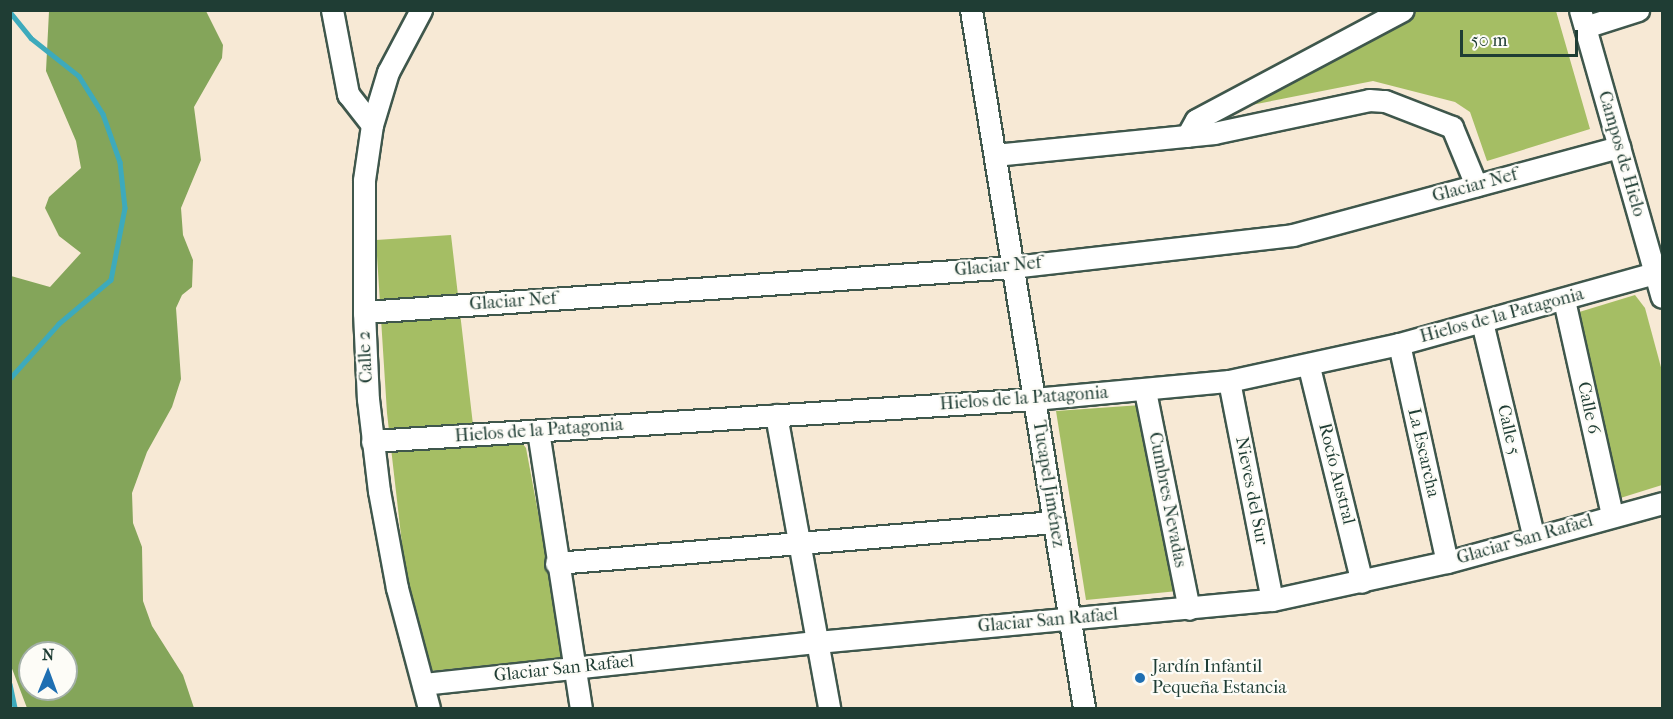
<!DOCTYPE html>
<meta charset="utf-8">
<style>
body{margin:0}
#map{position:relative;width:1673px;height:719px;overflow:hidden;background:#f7e9d5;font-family:"IM FELL French Canon",serif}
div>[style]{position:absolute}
.green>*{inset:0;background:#a5be64}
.forest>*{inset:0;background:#84a55a}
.stream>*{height:4.5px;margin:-2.25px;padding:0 2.25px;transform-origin:2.25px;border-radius:2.25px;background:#3daabc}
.roads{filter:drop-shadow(2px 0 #3f574c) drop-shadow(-2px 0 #3f574c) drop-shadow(0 2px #3f574c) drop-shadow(0 -2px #3f574c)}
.minor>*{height:21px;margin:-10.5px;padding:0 10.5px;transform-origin:10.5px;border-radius:10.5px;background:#fff}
.dots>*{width:16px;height:16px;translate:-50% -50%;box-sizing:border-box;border:3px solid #fdfcf7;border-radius:50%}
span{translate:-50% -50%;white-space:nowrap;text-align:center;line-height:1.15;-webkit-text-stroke:4.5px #fdfcf7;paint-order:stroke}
.street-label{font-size:18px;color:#1f3d34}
.poi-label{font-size:18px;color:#1f3d34}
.left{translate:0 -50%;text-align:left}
.frame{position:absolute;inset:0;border:12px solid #1f3d34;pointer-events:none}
.north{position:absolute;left:18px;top:641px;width:60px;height:60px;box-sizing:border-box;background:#fdfcf7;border:2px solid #a4b0a9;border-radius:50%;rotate:1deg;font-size:16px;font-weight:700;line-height:24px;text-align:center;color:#1f3d34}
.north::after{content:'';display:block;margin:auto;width:21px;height:27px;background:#1f6fb2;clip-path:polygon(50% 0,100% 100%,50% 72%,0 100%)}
.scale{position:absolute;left:1460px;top:30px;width:118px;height:27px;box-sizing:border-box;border:3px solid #1f3d34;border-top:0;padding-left:8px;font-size:18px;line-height:21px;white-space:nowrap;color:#1f3d34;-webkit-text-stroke:4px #fdfcf7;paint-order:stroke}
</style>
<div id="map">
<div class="green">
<div style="clip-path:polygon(1407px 11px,1556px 11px,1590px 129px,1487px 161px,1470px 112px,1455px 102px,1373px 81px,1226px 110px)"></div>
<div style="clip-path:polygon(451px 235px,475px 442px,518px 438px,526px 448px,565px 657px,431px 671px,406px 579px,387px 413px,376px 240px)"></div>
<div style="clip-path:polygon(1635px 295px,1645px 308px,1662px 371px,1662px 485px,1614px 500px,1576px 313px)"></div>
<div style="clip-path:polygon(1141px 405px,1178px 591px,1086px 600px,1056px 411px)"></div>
</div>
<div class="forest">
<div style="clip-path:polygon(evenodd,49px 11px,206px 11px,223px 45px,222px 58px,194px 107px,201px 160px,181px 208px,183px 235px,193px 260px,192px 287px,182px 295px,176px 308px,181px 379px,172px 407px,147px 452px,132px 493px,133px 523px,142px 547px,143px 601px,152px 626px,183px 675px,194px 708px,27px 708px,11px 666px,11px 276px,50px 287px,81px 253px,59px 236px,45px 208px,49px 197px,81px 168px,76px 141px,46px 71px,49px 11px,30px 653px,66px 653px,66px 689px,30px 689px,30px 653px)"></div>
</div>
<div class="stream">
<div style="left:10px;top:12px;width:33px;rotate:51deg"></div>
<div style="left:31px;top:38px;width:61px;rotate:38.4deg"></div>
<div style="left:79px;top:76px;width:45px;rotate:57.7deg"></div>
<div style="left:103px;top:114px;width:51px;rotate:70.5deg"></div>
<div style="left:120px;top:162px;width:46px;rotate:83.8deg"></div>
<div style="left:125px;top:208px;width:73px;rotate:101deg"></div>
<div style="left:111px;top:280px;width:68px;rotate:139.8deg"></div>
<div style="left:59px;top:324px;width:74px;rotate:131.7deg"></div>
<div style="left:10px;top:684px;width:25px;rotate:78deg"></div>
</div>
<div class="roads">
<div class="minor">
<div style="left:332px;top:10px;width:86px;rotate:79.2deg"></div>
<div style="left:348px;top:94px;width:39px;rotate:52deg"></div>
<div style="left:421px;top:10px;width:70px;rotate:118deg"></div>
<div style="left:388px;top:72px;width:55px;rotate:106.8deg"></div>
<div style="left:372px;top:125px;width:56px;rotate:98.3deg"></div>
<div style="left:364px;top:180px;width:132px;rotate:90deg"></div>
<div style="left:364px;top:312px;width:87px;rotate:87.4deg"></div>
<div style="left:368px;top:399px;width:93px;rotate:83.2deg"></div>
<div style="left:379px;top:491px;width:99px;rotate:79.5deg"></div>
<div style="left:397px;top:588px;width:124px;rotate:75.1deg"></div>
<div style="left:971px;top:10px;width:707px;rotate:80.8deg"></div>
<div style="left:1580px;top:10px;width:298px;rotate:74.1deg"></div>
<div style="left:1585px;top:27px;width:56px;rotate:-17.8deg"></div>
<div style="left:1187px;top:136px;width:18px;rotate:-61deg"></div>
<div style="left:1196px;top:120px;width:234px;rotate:-28deg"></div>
<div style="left:995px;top:155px;width:220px;rotate:-5.7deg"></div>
<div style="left:1214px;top:133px;width:158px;rotate:-12deg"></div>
<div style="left:1369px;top:100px;width:16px;rotate:4deg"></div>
<div style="left:1385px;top:101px;width:72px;rotate:21.2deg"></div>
<div style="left:1452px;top:127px;width:63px;rotate:67.5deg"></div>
<div style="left:1564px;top:300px;width:220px;rotate:77.4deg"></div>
<div style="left:364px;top:312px;width:651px;rotate:-3.97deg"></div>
<div style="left:1013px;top:267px;width:282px;rotate:-6.5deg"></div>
<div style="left:1293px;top:235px;width:338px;rotate:-15.1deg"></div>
<div style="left:1482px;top:322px;width:222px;rotate:76.5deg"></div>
<div style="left:1399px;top:344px;width:223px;rotate:77.6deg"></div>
<div style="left:1309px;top:367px;width:221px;rotate:76.2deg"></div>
<div style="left:1229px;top:381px;width:223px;rotate:78.9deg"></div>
<div style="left:1145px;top:391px;width:222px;rotate:78.6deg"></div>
<div style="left:776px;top:415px;width:298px;rotate:79.7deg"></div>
<div style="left:538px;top:431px;width:280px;rotate:81.2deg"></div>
<div style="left:372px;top:441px;width:663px;rotate:-3.63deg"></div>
<div style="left:1034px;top:399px;width:196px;rotate:-5.3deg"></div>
<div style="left:1229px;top:381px;width:174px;rotate:-12.3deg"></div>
<div style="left:1399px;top:344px;width:273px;rotate:-15.5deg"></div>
<div style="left:556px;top:563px;width:500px;rotate:-4.7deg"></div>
<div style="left:423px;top:684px;width:396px;rotate:-6.1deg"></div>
<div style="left:817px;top:642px;width:457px;rotate:-5.3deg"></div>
<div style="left:1272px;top:600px;width:179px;rotate:-12.3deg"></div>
<div style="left:1447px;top:562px;width:223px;rotate:-15.3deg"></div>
</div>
</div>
<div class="dots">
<div style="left:1140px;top:678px;background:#1f6fb2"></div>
</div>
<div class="street-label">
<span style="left:1621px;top:154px;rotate:74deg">Campos de Hielo</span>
<span style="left:1475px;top:186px;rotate:-15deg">Glaciar Nef</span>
<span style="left:998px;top:267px;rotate:-5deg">Glaciar Nef</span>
<span style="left:513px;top:302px;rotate:-4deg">Glaciar Nef</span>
<span style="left:1502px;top:316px;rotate:-15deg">Hielos de la Patagonia</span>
<span style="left:366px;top:357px;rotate:-93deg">Calle 2</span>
<span style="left:1024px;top:399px;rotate:-4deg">Hielos de la Patagonia</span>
<span style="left:1588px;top:408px;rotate:78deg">Calle 6</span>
<span style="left:1508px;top:430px;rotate:77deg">Calle 5</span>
<span style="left:539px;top:431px;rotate:-4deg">Hielos de la Patagonia</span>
<span style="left:1423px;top:453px;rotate:77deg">La Escarcha</span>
<span style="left:1336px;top:474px;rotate:76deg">Rocío Austral</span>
<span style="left:1048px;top:484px;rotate:81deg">Tucapel Jiménez</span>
<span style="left:1251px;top:491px;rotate:79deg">Nieves del Sur</span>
<span style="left:1167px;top:500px;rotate:79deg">Cumbres Nevadas</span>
<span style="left:1525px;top:540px;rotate:-16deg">Glaciar San Rafael</span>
<span style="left:1048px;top:621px;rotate:-5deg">Glaciar San Rafael</span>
<span style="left:564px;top:669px;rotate:-6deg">Glaciar San Rafael</span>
</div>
<div class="poi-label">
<span class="left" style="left:1152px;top:678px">Jardín Infantil<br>Pequeña Estancia</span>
</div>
<div class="frame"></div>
<div class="north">N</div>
<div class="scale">50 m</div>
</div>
